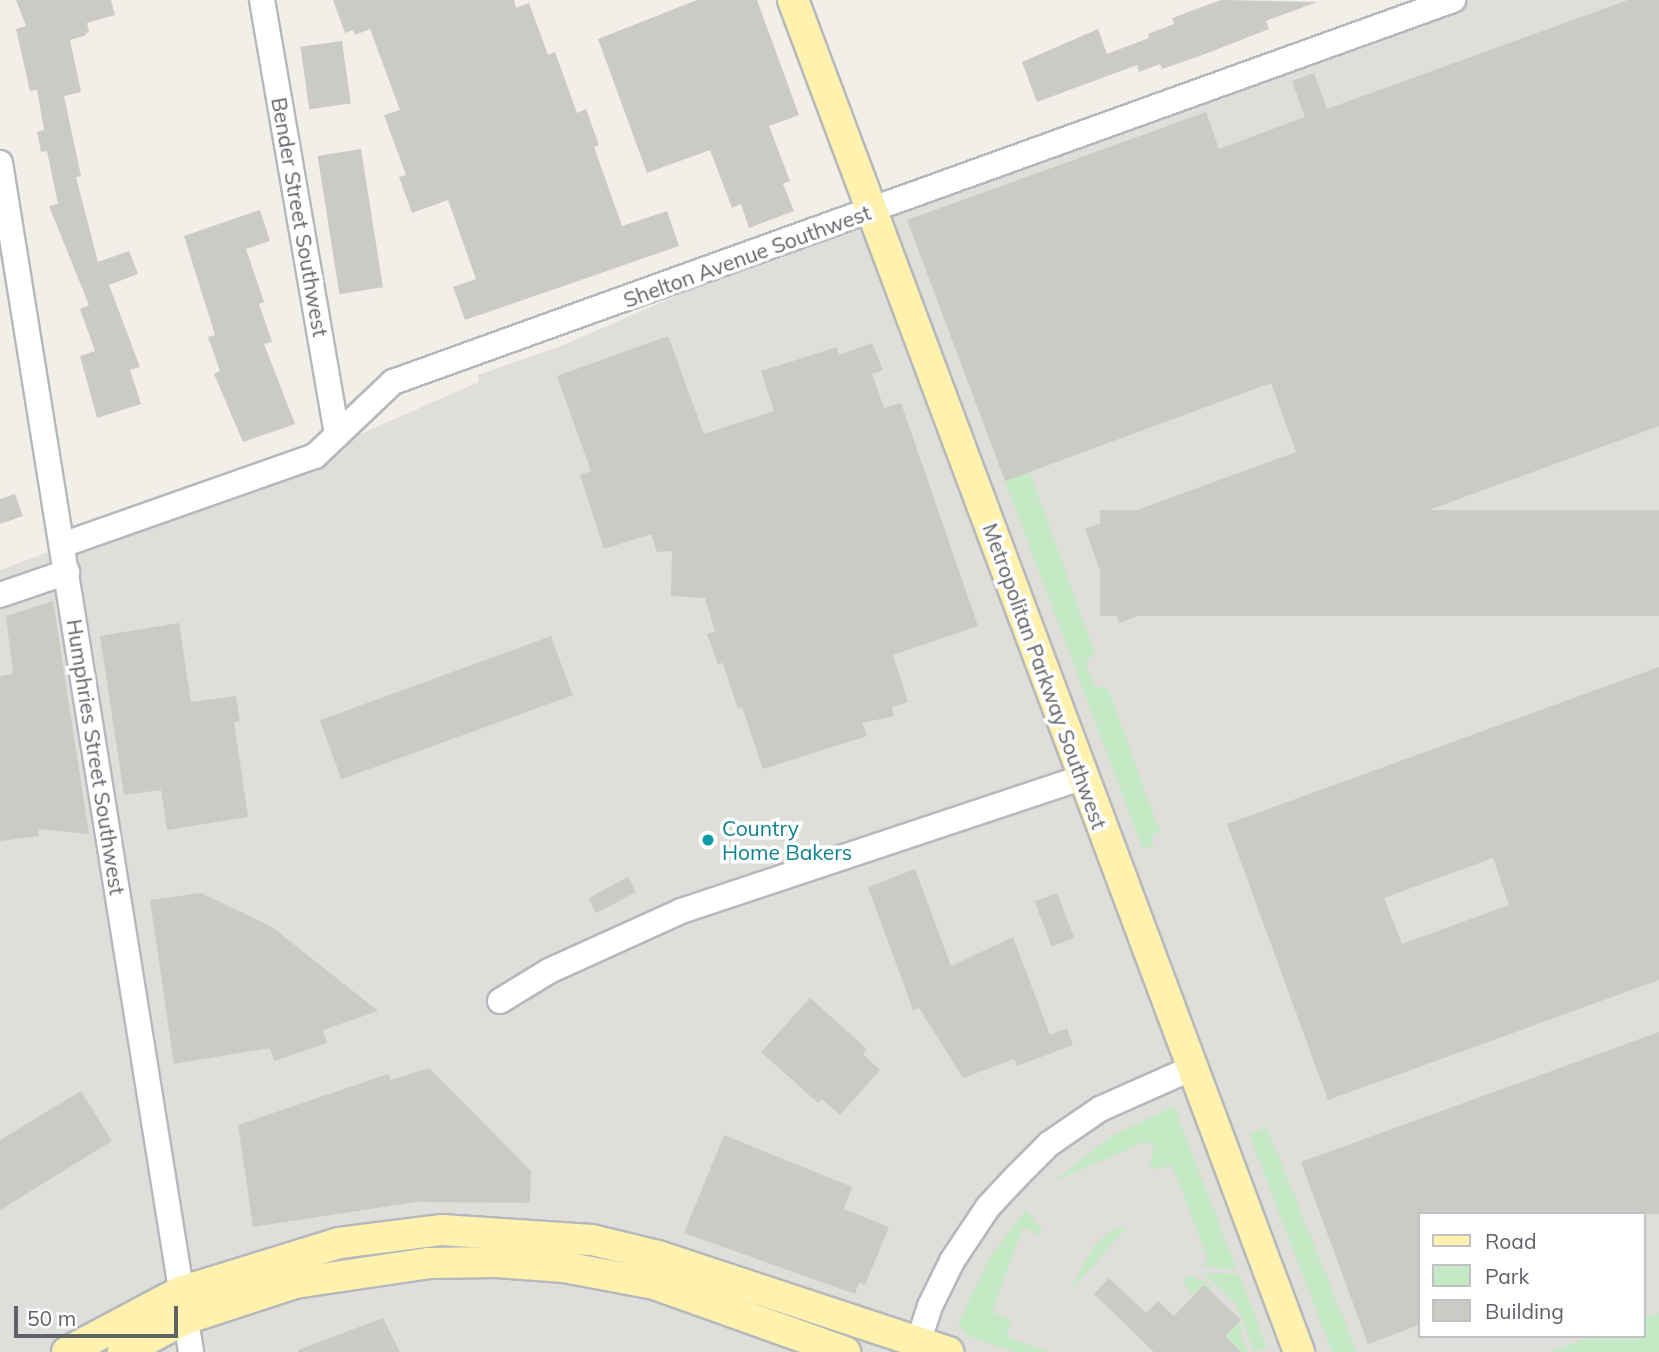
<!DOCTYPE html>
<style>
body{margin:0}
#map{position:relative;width:1659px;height:1352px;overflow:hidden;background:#f1efe8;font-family:Mulish,sans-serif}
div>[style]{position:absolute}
.industrial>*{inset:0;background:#e0deda}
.green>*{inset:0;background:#c5e8c5}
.building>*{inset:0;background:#cccac5;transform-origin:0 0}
.roads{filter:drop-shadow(2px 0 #b5b8bc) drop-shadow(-2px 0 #b5b8bc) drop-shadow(0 2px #b5b8bc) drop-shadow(0 -2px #b5b8bc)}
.minor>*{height:24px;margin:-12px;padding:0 12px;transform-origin:12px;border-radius:12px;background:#fff}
.major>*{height:30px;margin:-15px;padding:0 15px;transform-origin:15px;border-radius:15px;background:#fff2af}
.dots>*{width:19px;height:19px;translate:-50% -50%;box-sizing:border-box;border:4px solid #fff;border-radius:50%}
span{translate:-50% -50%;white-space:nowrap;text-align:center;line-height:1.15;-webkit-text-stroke:7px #fff;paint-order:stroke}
.street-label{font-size:21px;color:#5f6368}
.culture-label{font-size:21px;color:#0d838f}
.left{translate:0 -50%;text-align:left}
.legend{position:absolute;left:1418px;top:1212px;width:228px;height:126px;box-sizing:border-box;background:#fff;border:2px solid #bfc1c3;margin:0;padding:9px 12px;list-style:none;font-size:21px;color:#5f6368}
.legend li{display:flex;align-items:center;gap:14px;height:35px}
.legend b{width:35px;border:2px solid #bfc1c3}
.scale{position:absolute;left:14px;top:1306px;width:164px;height:32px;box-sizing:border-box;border:4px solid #5f6368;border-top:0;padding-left:9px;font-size:21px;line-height:24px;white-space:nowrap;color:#5f6368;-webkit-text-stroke:5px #fff;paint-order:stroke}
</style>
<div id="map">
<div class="industrial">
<div style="clip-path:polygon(evenodd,1448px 0,1659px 0,1659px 1352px,0 1352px,0 570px,324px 450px,479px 382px,478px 375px,561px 346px,866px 213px,1448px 0,1419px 1214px,1643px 1214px,1643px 1336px,1419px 1336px,1419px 1214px)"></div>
</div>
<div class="green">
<div style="clip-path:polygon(1030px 472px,1095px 653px,1086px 662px,1095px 687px,1108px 688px,1160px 832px,1151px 835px,1154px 845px,1143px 850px,1005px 481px)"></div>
<div style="clip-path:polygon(1174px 1106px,1236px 1267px,1231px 1270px,1202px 1266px,1208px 1260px,1172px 1165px,1154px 1170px,1150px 1166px,1154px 1145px,1145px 1142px,1053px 1182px,1110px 1137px)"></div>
<div style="clip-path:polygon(1267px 1127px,1357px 1352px,1332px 1352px,1249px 1134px)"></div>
<div style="clip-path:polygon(1026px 1210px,1043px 1231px,1040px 1235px,1023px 1228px,992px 1312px,1011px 1320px,1007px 1337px,1050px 1352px,1015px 1352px,968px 1336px,958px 1324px,991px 1255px)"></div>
<div style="clip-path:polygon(1128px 1226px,1073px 1288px,1071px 1288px,1095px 1244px,1112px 1230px)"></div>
<div style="clip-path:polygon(1203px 1273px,1239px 1274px,1267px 1348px,1254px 1352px,1237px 1305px)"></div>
<div style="clip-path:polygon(1188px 1275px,1210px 1284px,1212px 1292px,1204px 1285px,1193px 1296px,1183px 1282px)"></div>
<div style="clip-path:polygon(1659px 1313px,1659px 1352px,1549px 1352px,1593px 1336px,1643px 1336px,1643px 1318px)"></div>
<div style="clip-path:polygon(1240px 1321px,1241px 1336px,1248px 1352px,1241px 1352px,1225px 1336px)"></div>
</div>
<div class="building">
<div style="clip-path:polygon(16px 0,111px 0,115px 15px,87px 23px,89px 31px,84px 36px,70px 40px,81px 92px,64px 96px,81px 176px,76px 177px,98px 262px,129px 251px,138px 274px,109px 285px,140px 367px,130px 370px,141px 404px,97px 418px,80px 356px,95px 351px,80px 309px,89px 305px,49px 206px,58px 204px,47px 151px,41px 152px,37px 132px,44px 130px,37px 90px,30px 91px,16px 29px,26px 26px)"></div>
<div style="clip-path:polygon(333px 0,514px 0,516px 8px,529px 3px,548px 55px,555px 52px,577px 113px,586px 109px,599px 145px,594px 147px,622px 226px,667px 211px,679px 246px,465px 320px,453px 287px,476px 279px,448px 200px,412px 213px,399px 177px,406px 175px,384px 115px,400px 110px,370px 29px,355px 35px,353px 30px,345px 33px)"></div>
<div style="clip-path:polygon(697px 0,757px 0,799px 115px,769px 126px,790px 181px,783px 184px,794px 211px,749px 228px,741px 204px,732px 208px,710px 150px,647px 173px,598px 39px)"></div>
<div style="clip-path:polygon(1221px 0,1317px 2px,1266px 21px,1269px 29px,1200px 56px,1162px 69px,1160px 64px,1139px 72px,1137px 65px,1037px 102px,1022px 62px,1098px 29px,1107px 54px,1149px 38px,1148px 34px,1174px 24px,1172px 18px)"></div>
<div style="clip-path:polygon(1628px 0,1659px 0,1659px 426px,1119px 623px,1085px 529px,1296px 452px,1271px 383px,1005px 481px,907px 220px,1206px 112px,1219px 149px,1305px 117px,1292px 81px,1314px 73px,1327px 109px)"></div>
<div style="left:342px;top:41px;width:63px;height:42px;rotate:82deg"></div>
<div style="left:361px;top:149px;width:140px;height:44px;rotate:81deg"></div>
<div style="clip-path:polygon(260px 210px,270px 241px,246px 249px,264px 302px,259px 304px,272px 342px,264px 344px,295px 424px,243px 442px,214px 374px,220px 371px,208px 337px,215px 335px,184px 236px)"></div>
<div style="clip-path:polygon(668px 336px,704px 434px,774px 411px,761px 371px,837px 347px,839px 355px,872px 343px,883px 370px,872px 374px,884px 408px,901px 403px,978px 626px,893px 655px,908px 702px,892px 707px,894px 716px,862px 723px,867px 736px,763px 769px,742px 707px,738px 709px,723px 663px,718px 664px,707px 634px,715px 631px,705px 598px,671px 596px,672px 551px,657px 552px,651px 534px,604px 549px,580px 475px,591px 471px,557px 376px)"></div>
<div style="clip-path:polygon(15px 494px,23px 516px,0 524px,0 499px)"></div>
<div style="left:1659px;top:510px;width:106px;height:559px;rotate:90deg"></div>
<div style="clip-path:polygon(53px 601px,89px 834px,38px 829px,39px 836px,0 841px,0 676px,13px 674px,6px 616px)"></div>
<div style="clip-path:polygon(179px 623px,191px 702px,236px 696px,240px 721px,234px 722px,248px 817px,167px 830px,161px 790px,124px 795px,100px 636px)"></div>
<div style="left:551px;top:636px;width:63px;height:246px;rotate:70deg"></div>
<div style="clip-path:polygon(evenodd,1659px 667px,1659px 980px,1328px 1100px,1227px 824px,1659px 667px,1493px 858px,1509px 905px,1402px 944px,1384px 898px,1493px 858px)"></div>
<div style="clip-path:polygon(915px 869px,951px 966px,1013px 937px,1050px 1035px,1067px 1028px,1073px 1045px,1017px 1066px,1014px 1059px,963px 1078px,919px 1008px,913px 1010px,868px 887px)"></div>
<div style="left:628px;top:877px;width:17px;height:45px;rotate:62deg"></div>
<div style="clip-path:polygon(201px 893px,272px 927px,378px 1011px,323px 1030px,327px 1043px,274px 1061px,270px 1048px,174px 1064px,150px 900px)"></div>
<div style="left:1057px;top:893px;width:48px;height:24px;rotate:69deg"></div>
<div style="clip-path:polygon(810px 998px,867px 1049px,863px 1054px,880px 1070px,840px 1115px,822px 1099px,818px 1103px,761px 1052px)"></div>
<div style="clip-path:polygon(1659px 1032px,1659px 1214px,1419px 1214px,1419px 1325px,1368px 1344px,1301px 1162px)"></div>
<div style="clip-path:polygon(429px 1068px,531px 1171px,530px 1203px,416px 1202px,253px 1227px,238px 1125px,388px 1074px,391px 1080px)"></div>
<div style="clip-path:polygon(81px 1091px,112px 1141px,0 1210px,0 1140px)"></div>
<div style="clip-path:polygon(724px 1135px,852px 1187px,844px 1209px,889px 1227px,865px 1285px,859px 1282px,855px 1294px,684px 1233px)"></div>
<div style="clip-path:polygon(1109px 1278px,1146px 1313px,1158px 1301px,1174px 1316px,1204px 1285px,1241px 1320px,1225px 1336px,1241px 1352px,1154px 1352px,1094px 1294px)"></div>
<div style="clip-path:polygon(383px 1318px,400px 1352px,298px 1352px,298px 1350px)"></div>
</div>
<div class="roads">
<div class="minor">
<div style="left:262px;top:0;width:441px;rotate:80.2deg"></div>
<div style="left:0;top:163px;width:1204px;rotate:80.87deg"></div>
<div style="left:62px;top:545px;width:268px;rotate:-19.4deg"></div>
<div style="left:315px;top:456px;width:108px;rotate:-43.5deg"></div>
<div style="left:393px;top:382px;width:1127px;rotate:-19.82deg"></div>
<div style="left:0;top:595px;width:71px;rotate:-18.9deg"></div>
<div style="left:500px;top:1001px;width:57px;rotate:-31.5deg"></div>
<div style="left:549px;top:971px;width:145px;rotate:-24.4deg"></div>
<div style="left:681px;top:911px;width:424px;rotate:-18.4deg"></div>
<div style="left:915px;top:1352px;width:48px;rotate:-71.9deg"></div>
<div style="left:930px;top:1306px;width:50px;rotate:-63.9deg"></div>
<div style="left:952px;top:1261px;width:65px;rotate:-56.3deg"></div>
<div style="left:988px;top:1207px;width:41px;rotate:-47deg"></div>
<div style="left:1016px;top:1177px;width:47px;rotate:-45deg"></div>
<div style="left:1049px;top:1144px;width:62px;rotate:-34.5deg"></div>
<div style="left:1100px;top:1109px;width:101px;rotate:-24deg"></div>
</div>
<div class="major">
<div style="left:793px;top:0;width:1444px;rotate:69.48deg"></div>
<div style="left:67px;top:1352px;width:128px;rotate:-28deg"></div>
<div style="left:180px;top:1292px;width:166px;rotate:-17.1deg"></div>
<div style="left:339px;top:1243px;width:104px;rotate:-7.2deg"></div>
<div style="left:442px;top:1230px;width:150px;rotate:3.8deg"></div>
<div style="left:592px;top:1240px;width:68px;rotate:13.6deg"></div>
<div style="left:658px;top:1256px;width:306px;rotate:18.3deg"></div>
<div style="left:123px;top:1352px;width:70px;rotate:-28deg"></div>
<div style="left:185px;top:1319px;width:116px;rotate:-18.1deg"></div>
<div style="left:295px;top:1283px;width:135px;rotate:-8.5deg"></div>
<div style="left:429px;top:1263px;width:68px;rotate:-0.8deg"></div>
<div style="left:497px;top:1262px;width:67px;rotate:4.3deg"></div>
<div style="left:564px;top:1267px;width:92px;rotate:10.7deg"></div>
<div style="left:654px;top:1284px;width:203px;rotate:19.6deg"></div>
</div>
</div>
<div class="dots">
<div style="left:708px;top:840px;background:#0f9aa8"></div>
</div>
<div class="street-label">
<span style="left:300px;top:217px;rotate:80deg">Bender Street Southwest</span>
<span style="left:747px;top:256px;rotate:-20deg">Shelton Avenue Southwest</span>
<span style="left:1045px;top:676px;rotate:70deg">Metropolitan Parkway Southwest</span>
<span style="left:96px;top:757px;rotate:81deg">Humphries Street Southwest</span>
</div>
<div class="culture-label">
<span class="left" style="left:722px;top:840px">Country<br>Home Bakers</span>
</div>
<ul class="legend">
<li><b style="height:9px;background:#fff2af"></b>Road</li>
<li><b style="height:19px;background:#c5e8c5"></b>Park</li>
<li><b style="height:19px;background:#cccac5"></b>Building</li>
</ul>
<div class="scale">50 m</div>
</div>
